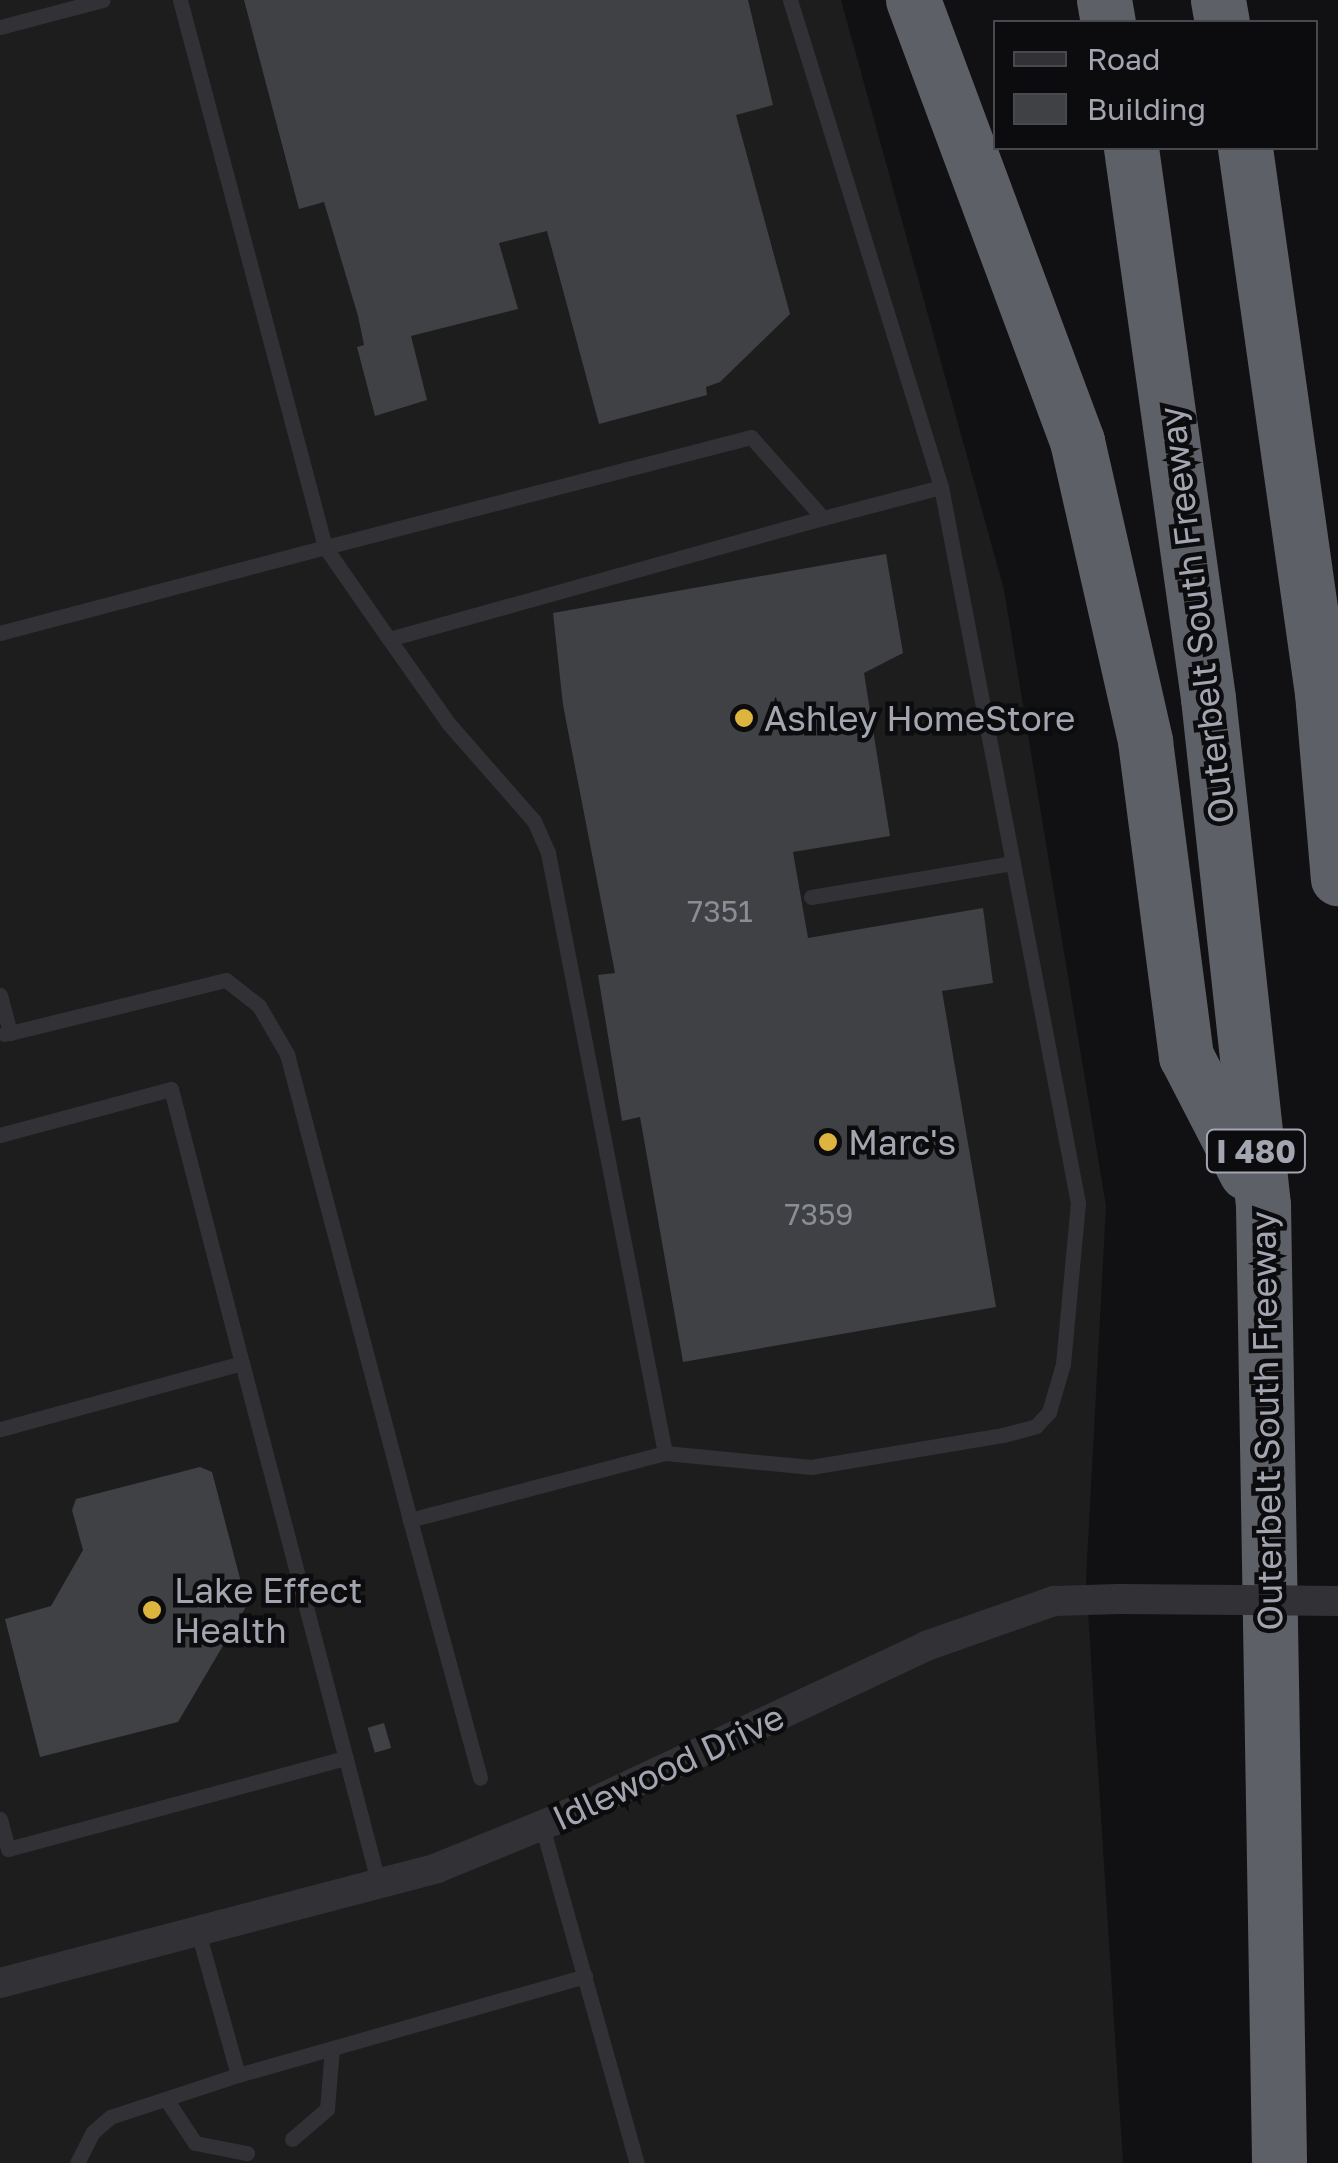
<!DOCTYPE html>
<style>
body{margin:0}
#map{position:relative;width:1338px;height:2163px;overflow:hidden;background:#111012;font-family:"Golos Text",sans-serif}
div>[style]{position:absolute}
.built>*{inset:0;background:#1d1d1e}
.building>*{inset:0;background:#404145;transform-origin:0 0}
.service>*{height:15px;margin:-7.5px;padding:0 7.5px;transform-origin:7.5px;border-radius:7.5px;background:#323236}
.minor>*{height:30px;margin:-15px;padding:0 15px;transform-origin:15px;border-radius:15px;background:#323236}
.motorway>*{height:55px;margin:-27.5px;padding:0 27.5px;transform-origin:27.5px;border-radius:27.5px;background:#5e6067}
.minor-bridge>*{height:30px;margin:-15px;padding:0 15px;transform-origin:15px;border-radius:15px;background:#323236}
.dots>*{width:28px;height:28px;translate:-50% -50%;box-sizing:border-box;border:5px solid #0c0b0d;border-radius:50%}
span{translate:-50% -50%;white-space:nowrap;text-align:center;line-height:1.15;-webkit-text-stroke:9px #0c0b0d;paint-order:stroke}
.number-label{font-size:30px;color:#8a8d96}
.number-label span{-webkit-text-stroke-width:0}
.shield-label span{padding:2px 8px;background:#0c0b0d;border:2px solid;border-radius:8px;-webkit-text-stroke-width:0}
.shield-label{font-size:32px;color:#a3a6b1;font-weight:700}
.street-label{font-size:35px;color:#a3a6b1}
.poi-label{font-size:35px;color:#a3a6b1}
.left{translate:0 -50%;text-align:left}
.legend{position:absolute;left:993px;top:20px;width:325px;height:130px;box-sizing:border-box;background:#0c0b0d;border:2px solid #48494f;margin:0;padding:12px 18px;list-style:none;font-size:30px;color:#a3a6b1}
.legend li{display:flex;align-items:center;gap:20px;height:50px}
.legend b{width:50px;border:2px solid #48494f}
</style>
<div id="map">
<div class="built">
<div style="clip-path:polygon(0 0,841px 0,1004px 590px,1106px 1206px,1086px 1580px,1123px 2163px,0 2163px)"></div>
</div>
<div class="building">
<div style="clip-path:polygon(244px 0,748px 0,773px 105px,736px 115px,790px 314px,720px 382px,706px 387px,707px 395px,599px 424px,547px 231px,499px 243px,518px 309px,411px 336px,427px 400px,375px 416px,357px 347px,364px 345px,358px 316px,324px 202px,299px 209px)"></div>
<div style="clip-path:polygon(886px 554px,903px 653px,864px 673px,890px 836px,793px 852px,808px 938px,983px 908px,993px 983px,942px 991px,996px 1307px,683px 1362px,640px 1117px,622px 1121px,598px 975px,615px 973px,563px 705px,553px 613px)"></div>
<div style="clip-path:polygon(200px 1467px,212px 1472px,247px 1605px,178px 1722px,40px 1757px,5px 1619px,51px 1606px,83px 1550px,72px 1510px,76px 1499px)"></div>
<div style="left:384px;top:1723px;width:26px;height:17px;rotate:74deg"></div>
</div>
<div class="service">
<div style="left:790px;top:0;width:510px;rotate:72.77deg"></div>
<div style="left:0;top:27px;width:106px;rotate:-14.7deg"></div>
<div style="left:0;top:633px;width:336px;rotate:-14.8deg"></div>
<div style="left:325px;top:547px;width:566px;rotate:-104.85deg"></div>
<div style="left:389px;top:639px;width:451px;rotate:-15.6deg"></div>
<div style="left:823px;top:518px;width:108px;rotate:-131.6deg"></div>
<div style="left:751px;top:437px;width:440px;rotate:165.5deg"></div>
<div style="left:325px;top:547px;width:112px;rotate:55.2deg"></div>
<div style="left:389px;top:639px;width:104px;rotate:54.8deg"></div>
<div style="left:449px;top:724px;width:129px;rotate:48.8deg"></div>
<div style="left:534px;top:821px;width:35px;rotate:66deg"></div>
<div style="left:548px;top:853px;width:611px;rotate:78.97deg"></div>
<div style="left:665px;top:1453px;width:264px;rotate:165.3deg"></div>
<div style="left:410px;top:1520px;width:267px;rotate:74.8deg"></div>
<div style="left:811px;top:897px;width:205px;rotate:-9.6deg"></div>
<div style="left:0;top:995px;width:39px;rotate:75deg"></div>
<div style="left:10px;top:1033px;width:6px;rotate:171deg"></div>
<div style="left:10px;top:1033px;width:222px;rotate:-13.8deg"></div>
<div style="left:226px;top:980px;width:42px;rotate:38.2deg"></div>
<div style="left:259px;top:1006px;width:56px;rotate:59.7deg"></div>
<div style="left:287px;top:1054px;width:482px;rotate:75.2deg"></div>
<div style="left:0;top:1135px;width:177px;rotate:-15.1deg"></div>
<div style="left:171px;top:1089px;width:283px;rotate:75.5deg"></div>
<div style="left:242px;top:1363px;width:251px;rotate:164.7deg"></div>
<div style="left:242px;top:1363px;width:540px;rotate:75.29deg"></div>
<div style="left:665px;top:1453px;width:147px;rotate:5.5deg"></div>
<div style="left:811px;top:1467px;width:195px;rotate:-9.5deg"></div>
<div style="left:1003px;top:1435px;width:34px;rotate:-15deg"></div>
<div style="left:1036px;top:1426px;width:19px;rotate:-47deg"></div>
<div style="left:1049px;top:1412px;width:50px;rotate:-73.7deg"></div>
<div style="left:1063px;top:1364px;width:162px;rotate:-84.7deg"></div>
<div style="left:1078px;top:1203px;width:729px;rotate:-100.83deg"></div>
<div style="left:941px;top:487px;width:122px;rotate:165.3deg"></div>
<div style="left:0;top:1819px;width:31px;rotate:75deg"></div>
<div style="left:8px;top:1849px;width:350px;rotate:-15.1deg"></div>
<div style="left:542px;top:1826px;width:350px;rotate:74.3deg"></div>
<div style="left:238px;top:2075px;width:361px;rotate:-15.9deg"></div>
<div style="left:166px;top:2099px;width:53px;rotate:56.6deg"></div>
<div style="left:195px;top:2143px;width:53px;rotate:10.9deg"></div>
<div style="left:292px;top:2139px;width:46px;rotate:-40.6deg"></div>
<div style="left:327px;top:2109px;width:61px;rotate:-85.3deg"></div>
<div style="left:77px;top:2163px;width:35px;rotate:-63deg"></div>
<div style="left:93px;top:2132px;width:23px;rotate:-41deg"></div>
<div style="left:110px;top:2117px;width:135px;rotate:-18.2deg"></div>
<div style="left:238px;top:2075px;width:148px;rotate:-105.6deg"></div>
</div>
<div class="minor">
<div style="left:0;top:1983px;width:452px;rotate:-14.7deg"></div>
<div style="left:437px;top:1868px;width:125px;rotate:-22.1deg"></div>
<div style="left:553px;top:1821px;width:412px;rotate:-25.1deg"></div>
<div style="left:926px;top:1646px;width:136px;rotate:-19.4deg"></div>
<div style="left:1054px;top:1601px;width:65px;rotate:-1.8deg"></div>
</div>
<div class="motorway">
<div style="left:913px;top:0;width:471px;rotate:69.6deg"></div>
<div style="left:1077px;top:441px;width:308px;rotate:77.2deg"></div>
<div style="left:1145px;top:741px;width:318px;rotate:82.6deg"></div>
<div style="left:1186px;top:1056px;width:131px;rotate:62.7deg"></div>
<div style="left:1104px;top:0;width:22px;rotate:80deg"></div>
<div style="left:1218px;top:0;width:22px;rotate:80deg"></div>
<div style="left:1131px;top:148px;width:555px;rotate:82.03deg"></div>
<div style="left:1208px;top:698px;width:510px;rotate:83.81deg"></div>
<div style="left:1263px;top:1205px;width:958px;rotate:89.04deg"></div>
<div style="left:1245px;top:148px;width:550px;rotate:81.96deg"></div>
<div style="left:1322px;top:693px;width:186px;rotate:85.1deg"></div>
</div>
<div class="minor-bridge">
<div style="left:1119px;top:1599px;width:219px;rotate:0.5deg"></div>
</div>
<div class="dots">
<div style="left:744px;top:718px;background:#dcb43e"></div>
<div style="left:828px;top:1142px;background:#dcb43e"></div>
<div style="left:152px;top:1610px;background:#dcb43e"></div>
</div>
<div class="number-label">
<span style="left:720px;top:911px">7351</span>
<span style="left:819px;top:1214px">7359</span>
</div>
<div class="shield-label">
<span style="left:1256px;top:1151px">I 480</span>
</div>
<div class="street-label">
<span style="left:1196px;top:615px;rotate:-97deg">Outerbelt South Freeway</span>
<span style="left:1266px;top:1421px;rotate:-91deg">Outerbelt South Freeway</span>
<span style="left:668px;top:1767px;rotate:-25deg">Idlewood Drive</span>
</div>
<div class="poi-label">
<span class="left" style="left:764px;top:718px">Ashley HomeStore</span>
<span class="left" style="left:848px;top:1142px">Marc's</span>
<span class="left" style="left:174px;top:1610px">Lake Effect<br>Health</span>
</div>
<ul class="legend">
<li><b style="height:12px;background:#323236"></b>Road</li>
<li><b style="height:28px;background:#404145"></b>Building</li>
</ul>
</div>
